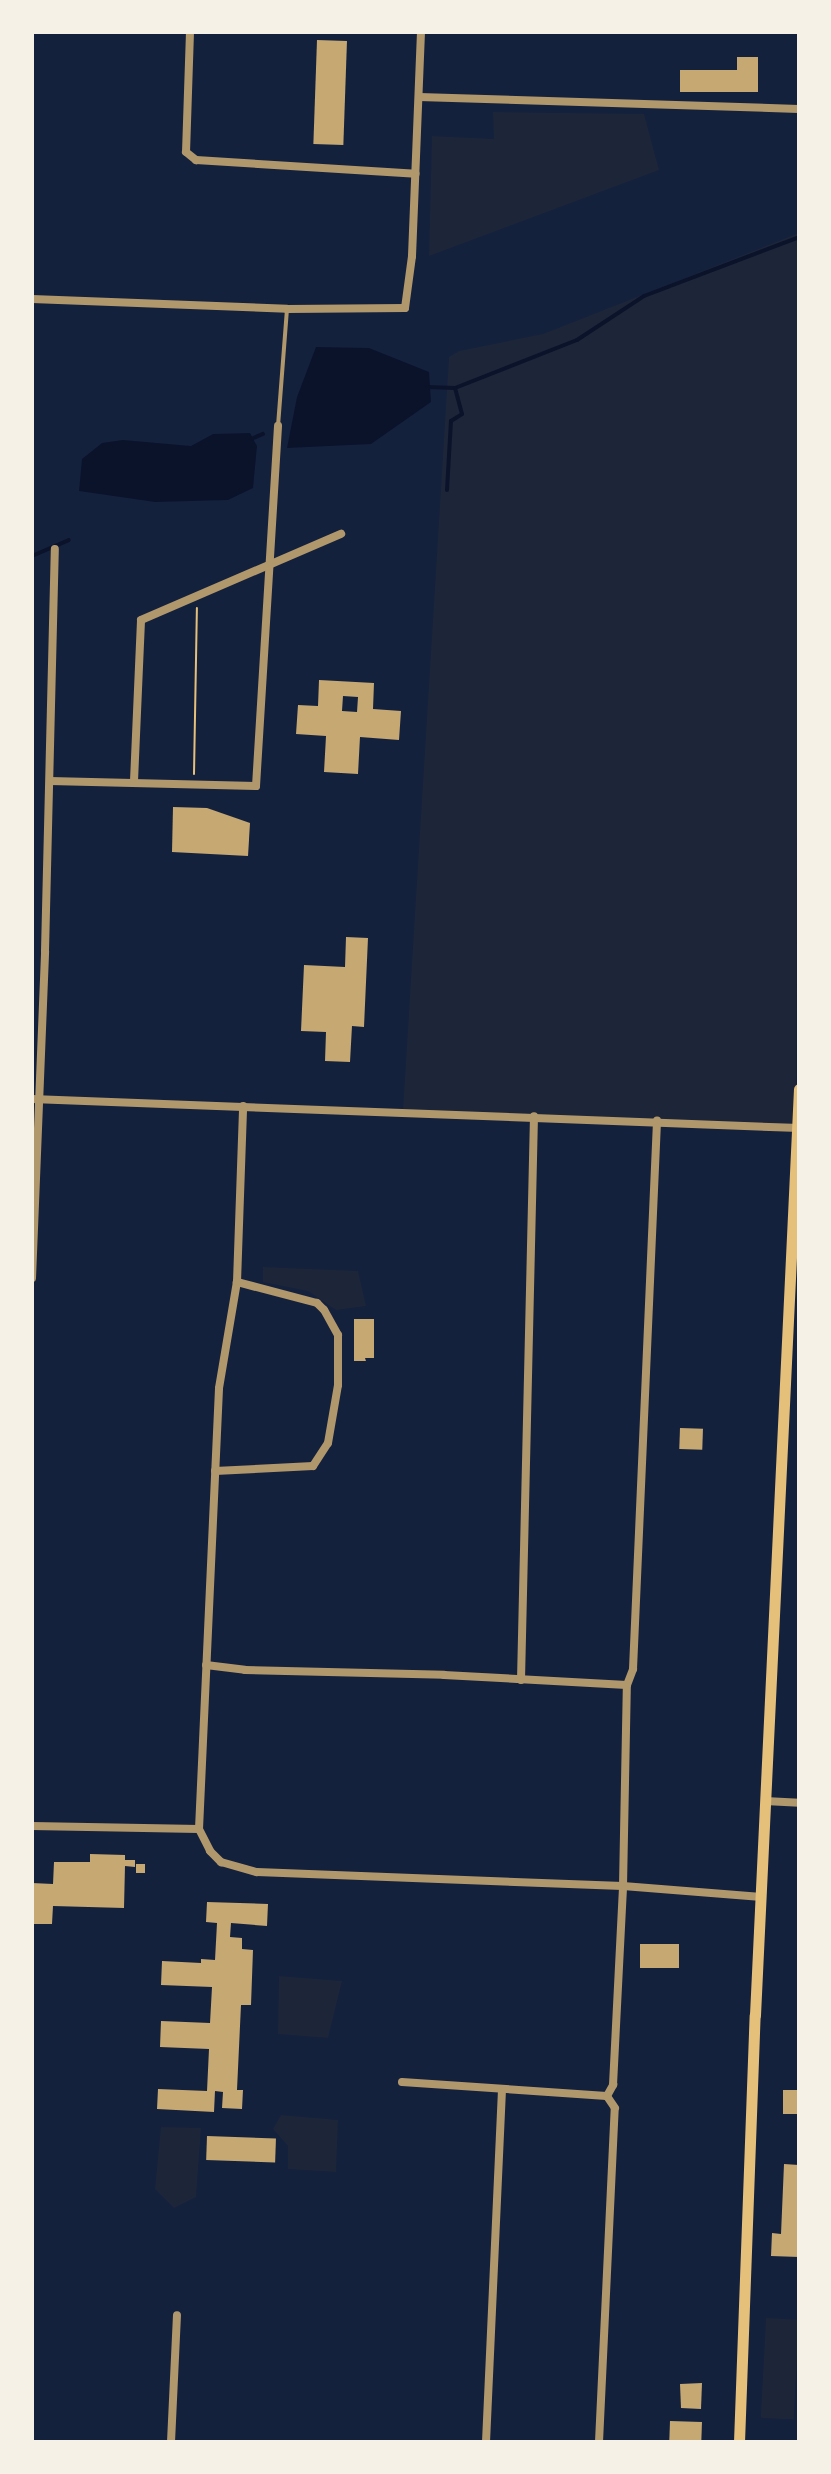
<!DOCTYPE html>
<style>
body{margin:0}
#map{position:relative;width:831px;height:2474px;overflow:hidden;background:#14213d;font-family:"DM Sans",sans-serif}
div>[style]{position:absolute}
.green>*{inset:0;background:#1d2539;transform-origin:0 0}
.water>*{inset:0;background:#0b132b}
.stream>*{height:4px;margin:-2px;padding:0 2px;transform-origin:2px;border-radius:2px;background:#0b132b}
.building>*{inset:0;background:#c6a872;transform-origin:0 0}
.path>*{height:2px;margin:-1px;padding:0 1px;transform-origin:1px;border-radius:1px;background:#e5c07b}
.service>*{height:4px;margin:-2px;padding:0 2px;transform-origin:2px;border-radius:2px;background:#b1986c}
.minor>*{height:8px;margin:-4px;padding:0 4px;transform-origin:4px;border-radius:4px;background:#b1986c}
.secondary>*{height:11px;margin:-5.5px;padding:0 5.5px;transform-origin:5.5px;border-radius:5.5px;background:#e5c07b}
span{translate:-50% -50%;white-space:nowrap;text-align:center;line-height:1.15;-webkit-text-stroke:6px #f6f1e7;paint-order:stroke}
.frame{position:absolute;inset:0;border:34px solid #f6f1e7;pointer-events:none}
</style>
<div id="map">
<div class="green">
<div style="clip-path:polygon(493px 112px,644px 114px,659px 170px,429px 256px,432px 136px,494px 139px)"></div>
<div style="clip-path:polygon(799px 233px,796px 1127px,403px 1110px,449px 357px,459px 351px,543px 334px)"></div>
<div style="clip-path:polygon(263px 1267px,358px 1271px,366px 1306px,336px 1310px,308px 1291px,263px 1282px)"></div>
<div style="clip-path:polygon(279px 1976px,342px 1981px,328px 2038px,278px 2034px)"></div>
<div style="clip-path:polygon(281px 2115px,338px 2120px,336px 2172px,288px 2169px,288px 2146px,273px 2129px)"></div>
<div style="clip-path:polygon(161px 2127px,201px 2128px,196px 2197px,174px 2208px,155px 2189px)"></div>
<div style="left:766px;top:2318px;width:33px;height:100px;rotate:3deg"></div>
</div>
<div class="water">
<div style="clip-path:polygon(316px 347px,369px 348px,429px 372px,431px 402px,371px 444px,287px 448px,297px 397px)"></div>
<div style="clip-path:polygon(250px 433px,257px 446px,253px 488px,228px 500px,155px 502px,79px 491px,82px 459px,102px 443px,123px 440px,191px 446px,213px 434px)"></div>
</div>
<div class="stream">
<div style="left:427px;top:387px;width:28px;rotate:2deg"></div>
<div style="left:455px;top:388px;width:131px;rotate:-21.5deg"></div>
<div style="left:577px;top:340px;width:80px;rotate:-33.3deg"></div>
<div style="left:644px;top:296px;width:166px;rotate:-20.8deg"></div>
<div style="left:251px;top:439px;width:13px;rotate:-23deg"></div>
<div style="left:447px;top:490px;width:69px;rotate:-86.7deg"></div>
<div style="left:451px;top:421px;width:13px;rotate:-32deg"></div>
<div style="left:462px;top:414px;width:27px;rotate:-105deg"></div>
<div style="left:32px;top:556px;width:40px;rotate:-23.4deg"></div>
</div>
<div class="building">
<div style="left:317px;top:40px;width:30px;height:104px;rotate:2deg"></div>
<div style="clip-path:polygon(737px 57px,758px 57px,758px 92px,680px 92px,680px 70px,737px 70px)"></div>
<div style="clip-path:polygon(evenodd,319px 680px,374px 683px,373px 709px,401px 711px,399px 740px,360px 737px,358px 774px,324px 772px,326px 736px,296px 734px,298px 705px,318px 706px,319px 680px,343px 696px,358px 697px,357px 712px,342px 711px,343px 696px)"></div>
<div style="clip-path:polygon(173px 807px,207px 808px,250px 823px,248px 856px,172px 852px)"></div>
<div style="clip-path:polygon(346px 937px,368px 938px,364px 1027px,352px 1026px,350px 1062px,325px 1061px,326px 1032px,301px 1031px,304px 965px,345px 967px)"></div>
<div style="clip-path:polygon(354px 1319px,374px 1319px,374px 1358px,365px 1358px,366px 1361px,354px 1361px)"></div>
<div style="left:680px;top:1428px;width:23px;height:21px;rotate:2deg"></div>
<div style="clip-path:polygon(90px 1854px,125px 1855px,125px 1860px,135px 1860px,135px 1867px,125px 1866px,124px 1908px,53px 1906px,52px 1924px,32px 1924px,32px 1883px,53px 1884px,54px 1862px,90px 1862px)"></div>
<div style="left:136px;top:1864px;width:9px;height:9px"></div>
<div style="clip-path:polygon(207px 1902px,268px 1904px,267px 1926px,231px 1923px,230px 1937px,242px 1938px,242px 1949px,253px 1950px,251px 2005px,241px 2005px,237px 2090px,243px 2090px,242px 2109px,222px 2108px,223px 2092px,215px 2091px,214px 2112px,157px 2109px,158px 2089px,207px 2091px,209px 2049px,160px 2047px,161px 2021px,210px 2023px,212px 1987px,161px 1985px,162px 1961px,201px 1963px,201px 1959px,215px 1960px,217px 1923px,206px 1922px)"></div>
<div style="left:640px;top:1944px;width:39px;height:24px"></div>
<div style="left:783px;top:2090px;width:16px;height:24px"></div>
<div style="left:207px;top:2136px;width:69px;height:24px;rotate:2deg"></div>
<div style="clip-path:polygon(784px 2164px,799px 2165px,799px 2257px,771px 2256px,772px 2233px,781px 2234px)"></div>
<div style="clip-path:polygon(702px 2383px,701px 2409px,681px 2408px,680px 2384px)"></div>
<div style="left:670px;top:2421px;width:32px;height:21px;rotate:2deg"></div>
</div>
<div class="path">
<div style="left:194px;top:774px;width:166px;rotate:-89deg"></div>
</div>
<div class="service">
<div style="left:278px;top:426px;width:117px;rotate:-85.6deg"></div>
</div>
<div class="minor">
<div style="left:190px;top:32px;width:120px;rotate:91.9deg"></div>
<div style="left:186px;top:152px;width:13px;rotate:39deg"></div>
<div style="left:196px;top:160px;width:220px;rotate:3.6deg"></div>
<div style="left:419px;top:97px;width:380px;rotate:1.8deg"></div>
<div style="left:32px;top:299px;width:255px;rotate:2.2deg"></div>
<div style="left:287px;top:309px;width:118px;rotate:-0.5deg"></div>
<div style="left:405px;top:308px;width:52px;rotate:-82.3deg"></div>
<div style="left:412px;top:256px;width:224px;rotate:-87.7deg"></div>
<div style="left:50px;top:781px;width:206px;rotate:1.4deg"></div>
<div style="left:256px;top:786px;width:361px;rotate:-86.5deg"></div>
<div style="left:134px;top:781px;width:161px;rotate:-87.5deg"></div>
<div style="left:141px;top:620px;width:218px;rotate:-23.3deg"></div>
<div style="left:32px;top:1099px;width:768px;rotate:2.17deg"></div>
<div style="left:32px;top:1278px;width:327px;rotate:-87.7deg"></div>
<div style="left:45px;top:951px;width:402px;rotate:-88.6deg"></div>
<div style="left:215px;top:1471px;width:98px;rotate:-2.9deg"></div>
<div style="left:313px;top:1466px;width:27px;rotate:-57deg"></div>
<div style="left:328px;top:1443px;width:59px;rotate:-80.2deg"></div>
<div style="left:338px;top:1385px;width:50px;rotate:-90deg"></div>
<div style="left:338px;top:1335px;width:29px;rotate:-119deg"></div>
<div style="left:324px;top:1310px;width:10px;rotate:-135deg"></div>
<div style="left:317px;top:1303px;width:83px;rotate:-165.3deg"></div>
<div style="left:206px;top:1665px;width:39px;rotate:7deg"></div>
<div style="left:245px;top:1670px;width:199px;rotate:1.4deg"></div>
<div style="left:444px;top:1675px;width:183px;rotate:3.1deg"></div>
<div style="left:521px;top:1680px;width:564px;rotate:-88.68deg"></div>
<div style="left:765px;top:1801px;width:34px;rotate:3deg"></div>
<div style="left:32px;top:1826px;width:167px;rotate:1deg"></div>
<div style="left:199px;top:1829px;width:441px;rotate:-87.4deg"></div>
<div style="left:219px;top:1388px;width:108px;rotate:-80.4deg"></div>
<div style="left:237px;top:1282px;width:176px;rotate:-88deg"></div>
<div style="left:199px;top:1829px;width:25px;rotate:63deg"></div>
<div style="left:210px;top:1851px;width:16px;rotate:45deg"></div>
<div style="left:221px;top:1862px;width:37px;rotate:16deg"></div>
<div style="left:257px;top:1872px;width:366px;rotate:2.2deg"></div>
<div style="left:623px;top:1886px;width:139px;rotate:4.5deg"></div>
<div style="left:402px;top:2082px;width:205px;rotate:3.9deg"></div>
<div style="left:607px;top:2096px;width:13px;rotate:-61deg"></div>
<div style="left:613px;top:2085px;width:199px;rotate:-87.1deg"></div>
<div style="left:623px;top:1886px;width:201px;rotate:-88.9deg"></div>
<div style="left:627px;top:1685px;width:17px;rotate:-69deg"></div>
<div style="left:633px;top:1669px;width:549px;rotate:-87.49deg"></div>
<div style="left:171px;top:2442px;width:127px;rotate:-87.3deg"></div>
<div style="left:486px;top:2442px;width:353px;rotate:-87.4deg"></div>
<div style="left:599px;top:2442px;width:334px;rotate:-87.3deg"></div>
<div style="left:615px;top:2108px;width:14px;rotate:-124deg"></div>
</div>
<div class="secondary">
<div style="left:739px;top:2442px;width:427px;rotate:-87.9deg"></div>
<div style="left:755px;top:2015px;width:927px;rotate:-87.28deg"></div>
</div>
<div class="frame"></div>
</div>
